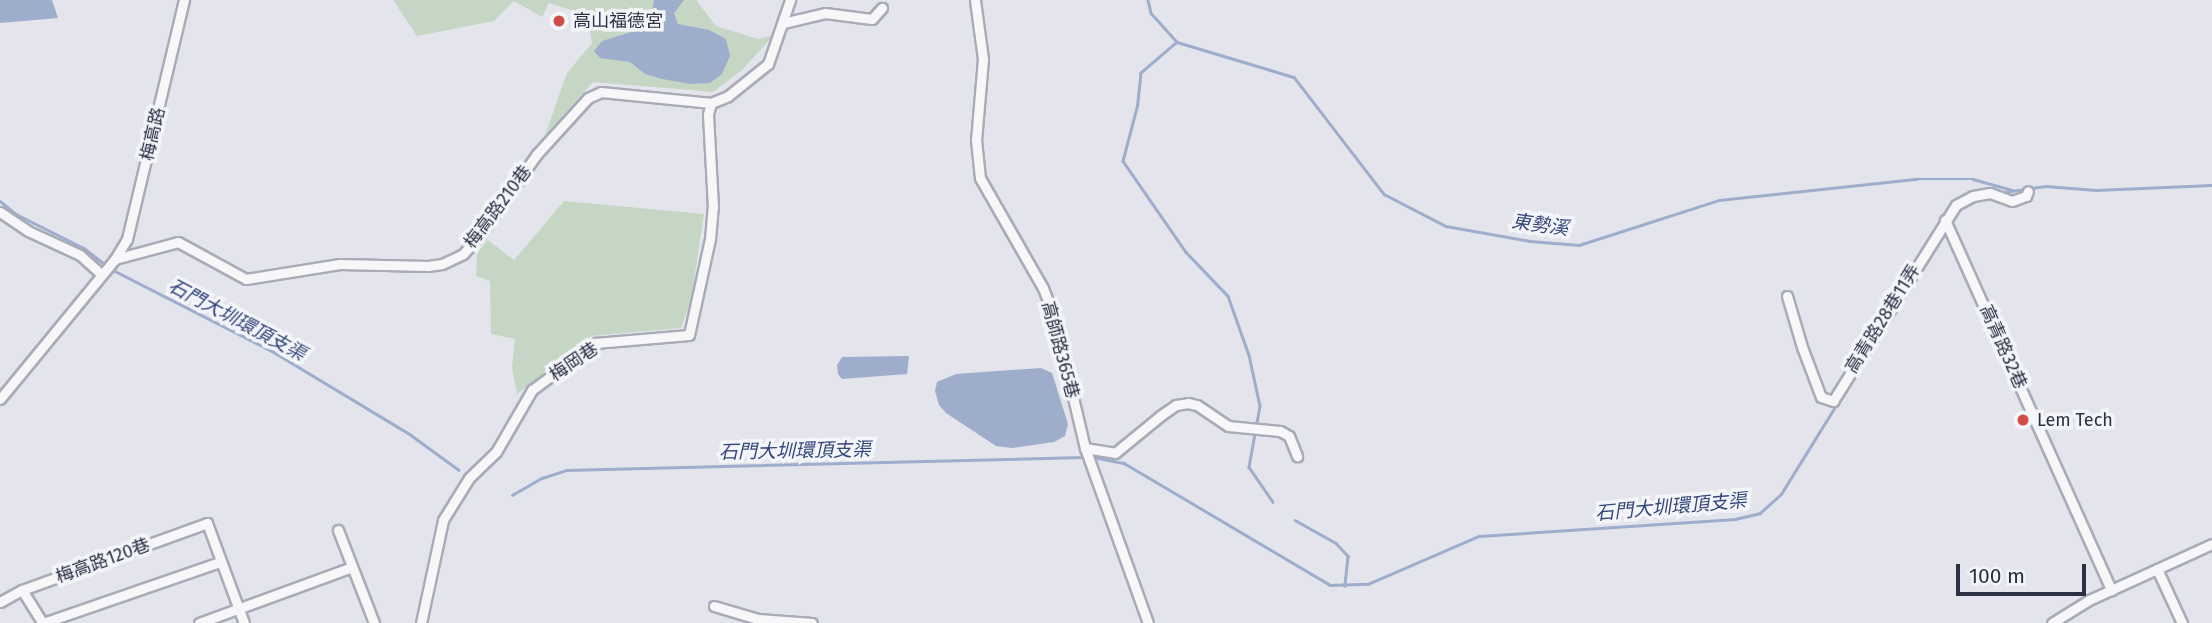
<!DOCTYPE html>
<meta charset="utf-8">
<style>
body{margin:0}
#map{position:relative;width:2212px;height:623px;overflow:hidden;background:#e4e5ec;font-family:"Fira Sans","Noto Sans TC",sans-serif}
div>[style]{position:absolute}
.green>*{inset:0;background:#c6d6c5}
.water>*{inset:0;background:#9eadcc}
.stream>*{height:2.5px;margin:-1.25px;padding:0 1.25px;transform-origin:1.25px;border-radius:1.25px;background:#9eadcc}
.roads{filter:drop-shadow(2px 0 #a9abb7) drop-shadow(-2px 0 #a9abb7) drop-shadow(0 2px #a9abb7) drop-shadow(0 -2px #a9abb7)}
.minor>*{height:9px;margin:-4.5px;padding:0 4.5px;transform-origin:4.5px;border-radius:4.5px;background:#f7f7fa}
.dots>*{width:19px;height:19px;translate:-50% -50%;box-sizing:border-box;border:4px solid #f4f5f9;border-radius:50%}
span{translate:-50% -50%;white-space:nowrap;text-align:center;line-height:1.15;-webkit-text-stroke:7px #f4f5f9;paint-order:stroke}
.poi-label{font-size:18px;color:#2b3045}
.left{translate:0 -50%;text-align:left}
.street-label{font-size:18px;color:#2b3045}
.water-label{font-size:19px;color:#34477a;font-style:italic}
.scale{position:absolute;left:1956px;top:564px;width:130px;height:32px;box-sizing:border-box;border:4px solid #2b3045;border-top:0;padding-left:9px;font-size:21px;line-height:24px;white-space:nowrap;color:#2b3045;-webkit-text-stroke:5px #f4f5f9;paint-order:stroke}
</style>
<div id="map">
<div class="green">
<div style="clip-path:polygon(393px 0,696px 0,716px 26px,758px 39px,774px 35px,742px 70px,713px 92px,593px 82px,545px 135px,567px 73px,592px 43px,589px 23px,571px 10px,549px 3px,542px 17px,514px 1px,494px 21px,417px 36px)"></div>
<div style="clip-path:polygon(564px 201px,704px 214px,691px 300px,681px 328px,591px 336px,517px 394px,512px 368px,515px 339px,491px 334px,490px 281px,476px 276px,477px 253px,488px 240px,514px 260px)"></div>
</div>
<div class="water">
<div style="clip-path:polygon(0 0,52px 0,58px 18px,0 23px)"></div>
<div style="clip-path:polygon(654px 0,684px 0,674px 13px,678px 24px,709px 30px,726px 39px,730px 56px,722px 74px,710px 83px,691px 84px,662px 79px,645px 74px,630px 62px,600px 58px,594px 51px,602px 41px,641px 29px,650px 21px)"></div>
<div style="clip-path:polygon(909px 356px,907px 374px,842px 379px,838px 374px,837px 365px,842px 357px)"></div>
<div style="clip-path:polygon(1041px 368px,1052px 373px,1068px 424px,1065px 436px,1054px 442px,1012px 448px,996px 446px,946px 413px,939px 405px,935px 391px,937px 382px,956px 374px)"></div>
</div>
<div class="stream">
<div style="left:1148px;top:0;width:13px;rotate:77deg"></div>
<div style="left:1151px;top:13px;width:39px;rotate:48deg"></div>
<div style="left:1177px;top:42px;width:122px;rotate:16.7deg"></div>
<div style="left:1294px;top:77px;width:148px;rotate:52.4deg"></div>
<div style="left:1384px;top:194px;width:70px;rotate:27.3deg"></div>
<div style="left:1446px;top:226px;width:85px;rotate:10.1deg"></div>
<div style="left:1530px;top:241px;width:49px;rotate:4.7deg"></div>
<div style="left:1579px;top:245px;width:147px;rotate:-17.8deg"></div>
<div style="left:1719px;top:200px;width:199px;rotate:-6.1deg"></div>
<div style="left:1917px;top:179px;width:56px"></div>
<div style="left:1973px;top:179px;width:41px;rotate:15.8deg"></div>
<div style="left:1177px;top:42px;width:48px;rotate:139.3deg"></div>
<div style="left:1141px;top:73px;width:31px;rotate:96deg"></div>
<div style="left:1138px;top:104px;width:59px;rotate:104.7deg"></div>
<div style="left:1123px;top:161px;width:111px;rotate:55.3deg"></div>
<div style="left:1186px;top:252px;width:61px;rotate:46.3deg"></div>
<div style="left:1228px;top:296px;width:63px;rotate:70.4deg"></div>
<div style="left:1249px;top:355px;width:52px;rotate:77.8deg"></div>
<div style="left:1260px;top:406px;width:62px;rotate:100.2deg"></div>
<div style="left:1249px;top:467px;width:42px;rotate:55.6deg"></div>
<div style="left:2004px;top:192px;width:42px;rotate:-8.1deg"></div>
<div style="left:2046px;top:186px;width:50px;rotate:4.6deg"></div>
<div style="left:2096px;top:190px;width:116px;rotate:-2.5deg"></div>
<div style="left:0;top:201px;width:21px;rotate:39deg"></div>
<div style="left:16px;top:214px;width:76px;rotate:26.6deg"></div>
<div style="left:84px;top:248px;width:28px;rotate:38deg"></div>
<div style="left:111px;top:269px;width:181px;rotate:27deg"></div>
<div style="left:272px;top:351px;width:162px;rotate:31.1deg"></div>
<div style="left:411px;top:435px;width:59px;rotate:36.1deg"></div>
<div style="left:1093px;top:457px;width:32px;rotate:11deg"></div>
<div style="left:1124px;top:463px;width:239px;rotate:30.6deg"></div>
<div style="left:1330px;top:585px;width:38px;rotate:-2deg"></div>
<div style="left:1368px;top:584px;width:121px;rotate:-23.4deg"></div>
<div style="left:1479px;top:536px;width:257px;rotate:-3.8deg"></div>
<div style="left:1735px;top:519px;width:26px;rotate:-13deg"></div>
<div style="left:1760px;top:513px;width:28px;rotate:-42deg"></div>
<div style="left:1781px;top:494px;width:167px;rotate:-58.2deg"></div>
<div style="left:512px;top:495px;width:34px;rotate:-30deg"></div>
<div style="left:542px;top:478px;width:25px;rotate:-18deg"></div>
<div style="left:566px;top:470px;width:518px;rotate:-1.44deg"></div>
<div style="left:1295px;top:520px;width:47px;rotate:29.3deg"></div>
<div style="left:1336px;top:543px;width:18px;rotate:47deg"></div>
<div style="left:1348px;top:556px;width:30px;rotate:96deg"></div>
</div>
<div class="roads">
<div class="minor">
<div style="left:975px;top:0;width:60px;rotate:82.3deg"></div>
<div style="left:983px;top:59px;width:81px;rotate:94.9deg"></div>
<div style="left:976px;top:140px;width:38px;rotate:84deg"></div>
<div style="left:980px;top:178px;width:127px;rotate:60.2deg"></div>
<div style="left:1043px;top:288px;width:31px;rotate:69deg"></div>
<div style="left:1054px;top:317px;width:135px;rotate:76.7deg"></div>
<div style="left:1085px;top:448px;width:186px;rotate:70.2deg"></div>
<div style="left:783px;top:23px;width:43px;rotate:-13.4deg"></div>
<div style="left:825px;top:13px;width:47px;rotate:7.3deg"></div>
<div style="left:872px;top:19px;width:15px;rotate:-48deg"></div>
<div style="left:0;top:212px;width:34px;rotate:34deg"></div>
<div style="left:28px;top:231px;width:57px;rotate:24.8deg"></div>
<div style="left:80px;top:255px;width:28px;rotate:42deg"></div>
<div style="left:1945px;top:220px;width:406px;rotate:65.8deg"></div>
<div style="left:115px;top:259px;width:65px;rotate:-15.1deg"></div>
<div style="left:178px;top:242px;width:77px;rotate:28.6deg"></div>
<div style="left:246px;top:279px;width:95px;rotate:-9.1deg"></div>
<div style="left:340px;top:264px;width:88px;rotate:1.3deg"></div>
<div style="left:428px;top:266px;width:14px;rotate:-8deg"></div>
<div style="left:442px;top:264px;width:23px;rotate:-25deg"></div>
<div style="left:463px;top:254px;width:25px;rotate:-48deg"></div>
<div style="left:480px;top:235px;width:99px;rotate:-54.9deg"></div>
<div style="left:537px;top:154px;width:76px;rotate:-47.7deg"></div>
<div style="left:588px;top:98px;width:14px;rotate:-25deg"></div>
<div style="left:601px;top:92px;width:111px;rotate:5.7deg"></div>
<div style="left:711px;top:103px;width:18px;rotate:-22deg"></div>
<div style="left:728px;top:96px;width:51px;rotate:-38.7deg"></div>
<div style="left:768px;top:64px;width:68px;rotate:-71deg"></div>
<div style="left:1787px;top:296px;width:53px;rotate:73.6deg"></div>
<div style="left:1802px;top:347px;width:53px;rotate:69.2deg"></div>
<div style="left:1821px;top:397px;width:13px;rotate:18deg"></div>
<div style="left:1833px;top:401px;width:231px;rotate:-57.9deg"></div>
<div style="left:1956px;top:205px;width:19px;rotate:-28deg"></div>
<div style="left:1973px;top:196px;width:17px;rotate:-10deg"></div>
<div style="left:1990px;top:193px;width:23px;rotate:20deg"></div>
<div style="left:2012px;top:201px;width:15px;rotate:-20deg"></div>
<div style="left:2026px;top:196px;width:5px;rotate:-68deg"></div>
<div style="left:0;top:399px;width:181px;rotate:-50.6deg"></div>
<div style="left:115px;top:259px;width:23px;rotate:-59deg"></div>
<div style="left:127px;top:239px;width:246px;rotate:-76.6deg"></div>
<div style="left:1085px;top:448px;width:30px;rotate:9deg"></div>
<div style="left:1115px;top:453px;width:58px;rotate:-39.4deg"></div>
<div style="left:1160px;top:416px;width:19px;rotate:-35deg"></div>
<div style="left:1176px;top:405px;width:12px;rotate:-9deg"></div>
<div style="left:1188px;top:403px;width:9px;rotate:13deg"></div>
<div style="left:1197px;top:405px;width:37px;rotate:34deg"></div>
<div style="left:1228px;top:426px;width:52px;rotate:5.5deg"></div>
<div style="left:1280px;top:431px;width:10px;rotate:29deg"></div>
<div style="left:1289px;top:436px;width:22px;rotate:68deg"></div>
<div style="left:338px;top:530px;width:100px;rotate:68.8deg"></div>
<div style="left:2157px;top:569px;width:60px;rotate:65.2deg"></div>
<div style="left:22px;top:590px;width:39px;rotate:58deg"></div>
<div style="left:0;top:602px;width:25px;rotate:-29deg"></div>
<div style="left:22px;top:590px;width:197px;rotate:-19.9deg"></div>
<div style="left:207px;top:523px;width:107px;rotate:69.7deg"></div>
<div style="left:714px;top:606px;width:46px;rotate:16.5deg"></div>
<div style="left:758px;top:619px;width:54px;rotate:4.2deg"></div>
<div style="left:43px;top:623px;width:187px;rotate:-19deg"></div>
<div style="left:199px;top:623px;width:163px;rotate:-20.1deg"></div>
<div style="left:421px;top:623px;width:105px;rotate:-77.9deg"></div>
<div style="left:443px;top:520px;width:49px;rotate:-58.2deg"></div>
<div style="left:469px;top:478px;width:37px;rotate:-44deg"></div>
<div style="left:496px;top:452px;width:72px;rotate:-59.9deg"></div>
<div style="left:532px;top:390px;width:79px;rotate:-36.7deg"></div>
<div style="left:595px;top:343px;width:94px;rotate:-4.9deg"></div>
<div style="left:689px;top:335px;width:98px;rotate:-77.7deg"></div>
<div style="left:710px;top:239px;width:32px;rotate:-85deg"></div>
<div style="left:713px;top:207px;width:93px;rotate:-93.1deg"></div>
<div style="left:708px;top:114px;width:11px;rotate:-75deg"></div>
<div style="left:2052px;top:623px;width:44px;rotate:-31.9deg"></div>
<div style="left:2089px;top:600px;width:135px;rotate:-24.5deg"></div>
</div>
</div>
<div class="dots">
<div style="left:559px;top:21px;background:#d14b48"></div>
<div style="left:2023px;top:420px;background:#d14b48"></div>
</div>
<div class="poi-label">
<span class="left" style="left:573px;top:21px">高山福德宮</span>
<span class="left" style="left:2037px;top:420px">Lem Tech</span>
</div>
<div class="street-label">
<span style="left:153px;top:134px;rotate:-77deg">梅高路</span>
<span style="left:498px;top:207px;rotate:-53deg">梅高路210巷</span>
<span style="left:1883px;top:319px;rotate:-58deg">高青路28巷11弄</span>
<span style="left:2003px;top:347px;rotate:66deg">高青路32巷</span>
<span style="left:1060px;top:350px;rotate:75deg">高師路365巷</span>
<span style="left:574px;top:362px;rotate:-34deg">梅岡巷</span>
<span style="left:103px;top:561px;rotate:-20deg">梅高路120巷</span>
</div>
<div class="water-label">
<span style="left:1540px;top:225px;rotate:8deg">東勢溪</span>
<span style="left:237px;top:320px;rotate:28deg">石門大圳環頂支渠</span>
<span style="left:795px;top:451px;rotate:-1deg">石門大圳環頂支渠</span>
<span style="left:1671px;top:507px;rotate:-5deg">石門大圳環頂支渠</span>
</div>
<div class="scale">100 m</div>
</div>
